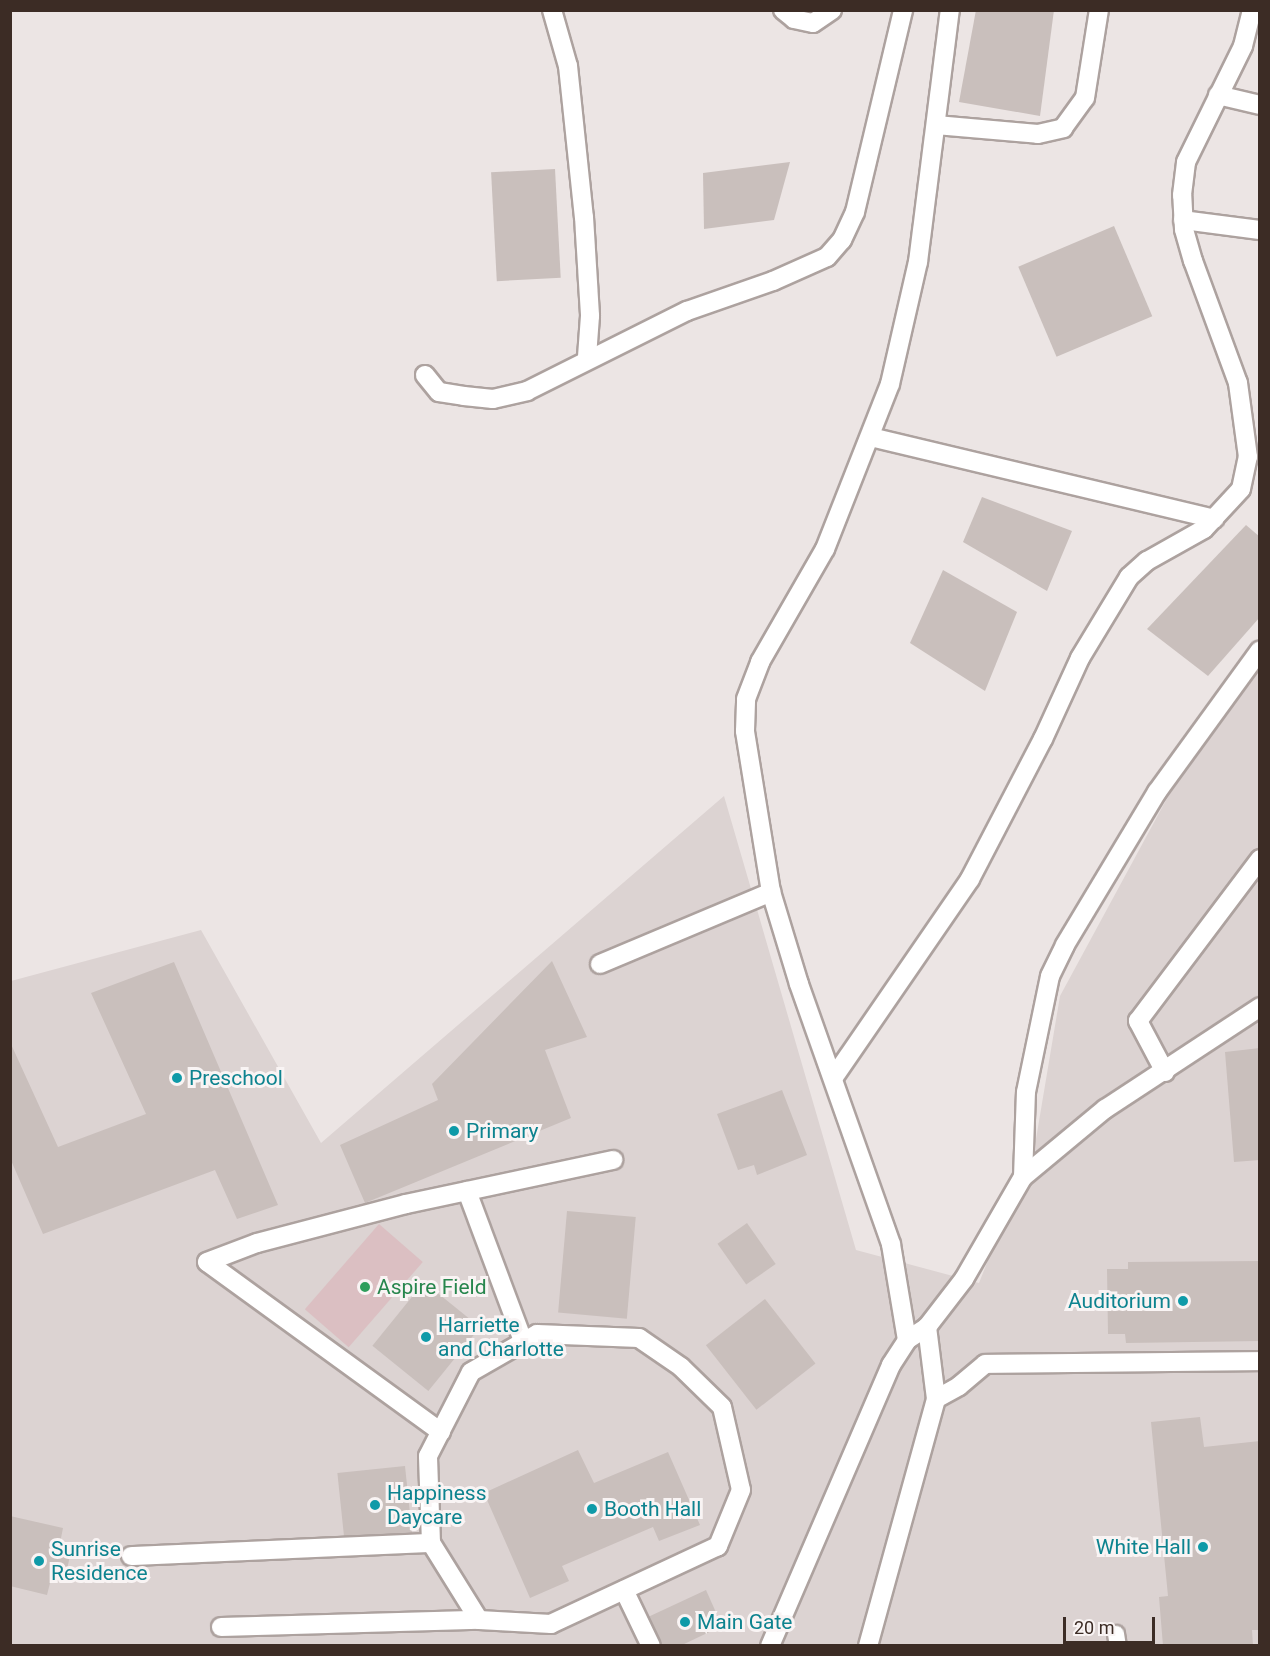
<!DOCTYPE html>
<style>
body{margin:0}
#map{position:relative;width:1270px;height:1656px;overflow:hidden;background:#ece5e4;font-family:Roboto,sans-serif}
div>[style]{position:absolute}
.built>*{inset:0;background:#dcd3d2}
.green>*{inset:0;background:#dbbfc2;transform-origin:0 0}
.building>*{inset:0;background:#c9bfbc;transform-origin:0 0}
.roads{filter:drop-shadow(2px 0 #ada29f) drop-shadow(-2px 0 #ada29f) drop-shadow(0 2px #ada29f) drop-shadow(0 -2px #ada29f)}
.lane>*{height:16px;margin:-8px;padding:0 8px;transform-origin:8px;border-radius:8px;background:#fff}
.street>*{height:18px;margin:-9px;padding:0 9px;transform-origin:9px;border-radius:9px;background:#fff}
.secondary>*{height:18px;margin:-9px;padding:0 9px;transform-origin:9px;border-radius:9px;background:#fff}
.dots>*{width:16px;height:16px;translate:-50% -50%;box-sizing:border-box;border:3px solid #f9f4f4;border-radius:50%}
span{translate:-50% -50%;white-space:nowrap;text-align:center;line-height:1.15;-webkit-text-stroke:6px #f9f4f4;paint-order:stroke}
.culture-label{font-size:21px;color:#0d838f}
.left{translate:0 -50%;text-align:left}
.right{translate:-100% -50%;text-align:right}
.leisure-label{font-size:21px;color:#27864d}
.frame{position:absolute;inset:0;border:12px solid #3c2c25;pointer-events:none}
.scale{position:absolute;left:1063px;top:1617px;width:92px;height:27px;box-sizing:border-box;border:3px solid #3c2c25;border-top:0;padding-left:8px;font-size:18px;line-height:21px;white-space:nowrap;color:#3c2c25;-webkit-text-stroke:4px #f9f4f4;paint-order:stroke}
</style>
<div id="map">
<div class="built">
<div style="clip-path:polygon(1259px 666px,1259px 1645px,11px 1646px,11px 981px,201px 930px,321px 1143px,724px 796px,856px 1250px,979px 1283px,1036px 1139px,1060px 996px,1171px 791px)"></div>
</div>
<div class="green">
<div style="left:379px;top:1224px;width:58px;height:113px;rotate:41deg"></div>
</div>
<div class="building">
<div style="clip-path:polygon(976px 10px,1054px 10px,1040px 116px,959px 102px)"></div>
<div style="clip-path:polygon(790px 162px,774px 220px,704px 229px,703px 173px)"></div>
<div style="left:555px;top:169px;width:109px;height:64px;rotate:87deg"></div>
<div style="left:1114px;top:226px;width:98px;height:104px;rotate:67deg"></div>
<div style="clip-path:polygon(982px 497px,1072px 531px,1047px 591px,963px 542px)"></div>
<div style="clip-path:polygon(1246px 525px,1260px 537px,1260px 617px,1208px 676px,1147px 629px)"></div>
<div style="clip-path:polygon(943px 570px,1017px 612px,985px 691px,910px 643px)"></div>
<div style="clip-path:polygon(552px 961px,587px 1037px,545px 1050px,571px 1118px,365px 1203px,340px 1145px,438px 1100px,432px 1084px)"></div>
<div style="clip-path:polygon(174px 962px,278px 1205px,237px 1219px,215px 1170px,43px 1234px,10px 1158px,10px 1042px,58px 1147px,146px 1114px,91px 993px)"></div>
<div style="clip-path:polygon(1260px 1048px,1260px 1160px,1234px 1162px,1225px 1052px)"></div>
<div style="clip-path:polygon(782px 1090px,807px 1155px,757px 1175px,754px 1165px,738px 1170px,717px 1114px)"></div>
<div style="left:567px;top:1211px;width:69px;height:102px;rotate:5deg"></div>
<div style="left:747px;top:1223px;width:50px;height:36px;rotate:55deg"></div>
<div style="clip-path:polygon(1260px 1261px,1260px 1341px,1126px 1343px,1125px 1334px,1108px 1334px,1107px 1269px,1128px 1269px,1128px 1262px)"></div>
<div style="left:424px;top:1282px;width:72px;height:82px;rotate:39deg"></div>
<div style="left:765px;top:1299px;width:82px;height:75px;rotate:52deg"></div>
<div style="clip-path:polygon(1200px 1417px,1204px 1447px,1260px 1441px,1260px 1630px,1252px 1630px,1253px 1646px,1163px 1646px,1159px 1597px,1168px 1596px,1151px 1422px)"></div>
<div style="clip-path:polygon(578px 1450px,594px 1483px,668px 1452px,700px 1525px,659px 1541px,653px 1527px,562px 1566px,569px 1581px,530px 1598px,484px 1493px)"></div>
<div style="left:405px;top:1466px;width:70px;height:68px;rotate:84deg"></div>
<div style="clip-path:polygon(10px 1516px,63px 1528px,59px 1548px,71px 1551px,66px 1574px,53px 1571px,47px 1595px,10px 1586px)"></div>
<div style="clip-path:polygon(706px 1590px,722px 1626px,680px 1646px,661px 1646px,648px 1617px)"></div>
</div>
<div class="roads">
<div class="lane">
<div style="left:1116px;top:1634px;width:12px;rotate:81deg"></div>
</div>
<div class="street">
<div style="left:552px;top:10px;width:58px;rotate:74.1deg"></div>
<div style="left:568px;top:66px;width:152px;rotate:84deg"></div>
<div style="left:584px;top:217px;width:99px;rotate:86.5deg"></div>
<div style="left:590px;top:316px;width:41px;rotate:94.2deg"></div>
<div style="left:783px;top:10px;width:14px;rotate:39deg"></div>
<div style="left:794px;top:19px;width:19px;rotate:12deg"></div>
<div style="left:813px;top:23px;width:23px;rotate:-34deg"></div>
<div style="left:1218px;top:95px;width:43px;rotate:13.4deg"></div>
<div style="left:936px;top:125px;width:102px;rotate:5deg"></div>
<div style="left:1038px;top:134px;width:26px;rotate:-13deg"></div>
<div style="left:1063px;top:128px;width:37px;rotate:-54deg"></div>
<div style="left:1085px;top:98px;width:89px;rotate:-81deg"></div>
<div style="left:1183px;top:220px;width:78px;rotate:7.4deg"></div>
<div style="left:425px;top:375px;width:22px;rotate:51deg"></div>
<div style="left:439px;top:392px;width:25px;rotate:9deg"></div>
<div style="left:464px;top:396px;width:29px;rotate:6deg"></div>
<div style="left:493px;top:399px;width:35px;rotate:-13deg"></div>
<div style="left:527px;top:391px;width:179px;rotate:-26.6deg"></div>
<div style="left:687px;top:311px;width:91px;rotate:-19.2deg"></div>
<div style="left:773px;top:281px;width:59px;rotate:-24deg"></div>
<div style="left:827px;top:257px;width:23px;rotate:-49deg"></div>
<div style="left:842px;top:240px;width:31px;rotate:-65deg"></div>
<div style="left:855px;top:212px;width:208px;rotate:-76.6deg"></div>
<div style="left:871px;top:437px;width:353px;rotate:13.4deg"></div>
<div style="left:600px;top:964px;width:186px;rotate:-22.8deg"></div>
<div style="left:1165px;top:1072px;width:58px;rotate:-117.9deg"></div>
<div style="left:1138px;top:1021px;width:203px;rotate:-53deg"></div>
<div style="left:834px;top:1077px;width:240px;rotate:-55.5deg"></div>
<div style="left:970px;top:879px;width:158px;rotate:-62.5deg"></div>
<div style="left:1043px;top:739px;width:89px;rotate:-65.4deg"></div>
<div style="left:1080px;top:658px;width:95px;rotate:-58.8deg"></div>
<div style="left:1129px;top:577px;width:24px;rotate:-42deg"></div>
<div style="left:1147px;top:561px;width:65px;rotate:-29.3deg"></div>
<div style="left:1204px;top:529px;width:54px;rotate:-47.2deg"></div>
<div style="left:1241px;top:489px;width:33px;rotate:-78deg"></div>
<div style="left:1248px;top:457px;width:75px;rotate:-97.7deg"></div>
<div style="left:1238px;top:383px;width:130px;rotate:-110.2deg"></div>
<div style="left:1193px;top:261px;width:33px;rotate:-106deg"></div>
<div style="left:1184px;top:229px;width:34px;rotate:-93deg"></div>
<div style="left:1182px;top:195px;width:33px;rotate:-83deg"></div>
<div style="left:1186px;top:162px;width:129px;rotate:-63.8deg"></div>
<div style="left:1243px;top:46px;width:37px;rotate:-76deg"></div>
<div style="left:1023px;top:1177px;width:85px;rotate:-88deg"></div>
<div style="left:1026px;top:1092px;width:118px;rotate:-78.3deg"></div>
<div style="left:1050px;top:976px;width:34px;rotate:-64deg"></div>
<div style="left:1065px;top:945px;width:179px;rotate:-59deg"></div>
<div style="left:1157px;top:792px;width:175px;rotate:-54deg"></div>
<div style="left:467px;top:1191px;width:160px;rotate:69.5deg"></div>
<div style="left:537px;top:1334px;width:102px;rotate:2.2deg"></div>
<div style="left:639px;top:1338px;width:51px;rotate:34.6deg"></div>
<div style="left:681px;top:1367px;width:57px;rotate:44.3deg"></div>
<div style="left:722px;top:1407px;width:85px;rotate:77.1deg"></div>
<div style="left:741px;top:1490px;width:61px;rotate:112.3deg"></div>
<div style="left:718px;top:1546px;width:184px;rotate:155deg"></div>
<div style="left:551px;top:1624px;width:72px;rotate:-176.8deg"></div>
<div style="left:479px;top:1620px;width:91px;rotate:-121.9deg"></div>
<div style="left:431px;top:1543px;width:87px;rotate:-92deg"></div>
<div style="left:428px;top:1456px;width:94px;rotate:-62.9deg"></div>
<div style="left:471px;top:1372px;width:76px;rotate:-29.9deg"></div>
<div style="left:907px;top:1340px;width:97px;rotate:-99.5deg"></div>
<div style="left:891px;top:1244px;width:276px;rotate:-109.5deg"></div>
<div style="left:799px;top:984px;width:96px;rotate:-106.9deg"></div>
<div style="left:771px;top:892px;width:163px;rotate:-99.2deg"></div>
<div style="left:745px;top:731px;width:32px;rotate:-88deg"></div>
<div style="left:746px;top:699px;width:40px;rotate:-69deg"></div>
<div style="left:760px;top:662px;width:130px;rotate:-60.1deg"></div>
<div style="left:825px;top:549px;width:177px;rotate:-68.5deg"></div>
<div style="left:890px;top:384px;width:125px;rotate:-77.1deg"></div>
<div style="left:918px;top:262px;width:254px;rotate:-82.8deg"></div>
<div style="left:936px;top:1399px;width:26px;rotate:-29deg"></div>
<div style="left:959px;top:1386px;width:34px;rotate:-40deg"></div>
<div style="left:985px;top:1364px;width:275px;rotate:-0.6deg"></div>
<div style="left:441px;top:1432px;width:289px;rotate:-144deg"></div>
<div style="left:207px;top:1262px;width:53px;rotate:-20.8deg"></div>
<div style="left:257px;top:1243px;width:154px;rotate:-14.7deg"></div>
<div style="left:406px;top:1204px;width:212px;rotate:-12deg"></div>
<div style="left:131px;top:1556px;width:300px;rotate:-2.5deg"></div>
<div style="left:624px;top:1590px;width:62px;rotate:64.3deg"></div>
<div style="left:221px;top:1627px;width:258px;rotate:-1.6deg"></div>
</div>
<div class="secondary">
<div style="left:770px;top:1646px;width:306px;rotate:-66.7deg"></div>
<div style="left:891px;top:1365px;width:30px;rotate:-57deg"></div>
<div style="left:907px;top:1340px;width:24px;rotate:-33deg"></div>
<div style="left:927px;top:1327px;width:61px;rotate:-52.4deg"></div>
<div style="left:964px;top:1279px;width:118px;rotate:-60deg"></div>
<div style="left:1023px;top:1177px;width:107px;rotate:-39.7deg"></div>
<div style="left:1105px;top:1109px;width:186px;rotate:-33.3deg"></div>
<div style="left:868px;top:1646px;width:256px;rotate:-74.6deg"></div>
<div style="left:936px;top:1399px;width:73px;rotate:-97.1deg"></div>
</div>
</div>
<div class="dots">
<div style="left:177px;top:1078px;background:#0f9aa8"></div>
<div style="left:454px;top:1131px;background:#0f9aa8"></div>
<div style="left:365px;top:1287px;background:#2e9e5b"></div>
<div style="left:1183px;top:1301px;background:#0f9aa8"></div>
<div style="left:426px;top:1337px;background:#0f9aa8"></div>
<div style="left:375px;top:1505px;background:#0f9aa8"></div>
<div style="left:592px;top:1509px;background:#0f9aa8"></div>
<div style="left:1203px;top:1547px;background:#0f9aa8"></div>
<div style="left:39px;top:1561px;background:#0f9aa8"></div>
<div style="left:685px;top:1622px;background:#0f9aa8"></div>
</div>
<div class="culture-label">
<span class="left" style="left:189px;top:1078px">Preschool</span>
<span class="left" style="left:466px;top:1131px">Primary</span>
<span class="right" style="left:1171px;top:1301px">Auditorium</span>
<span class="left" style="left:438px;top:1337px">Harriette<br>and Charlotte</span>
<span class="left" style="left:387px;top:1505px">Happiness<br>Daycare</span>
<span class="left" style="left:604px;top:1509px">Booth Hall</span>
<span class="right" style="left:1191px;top:1547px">White Hall</span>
<span class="left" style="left:51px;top:1561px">Sunrise<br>Residence</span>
<span class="left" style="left:697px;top:1622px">Main Gate</span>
</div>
<div class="leisure-label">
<span class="left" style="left:377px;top:1287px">Aspire Field</span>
</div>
<div class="frame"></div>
<div class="scale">20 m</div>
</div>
